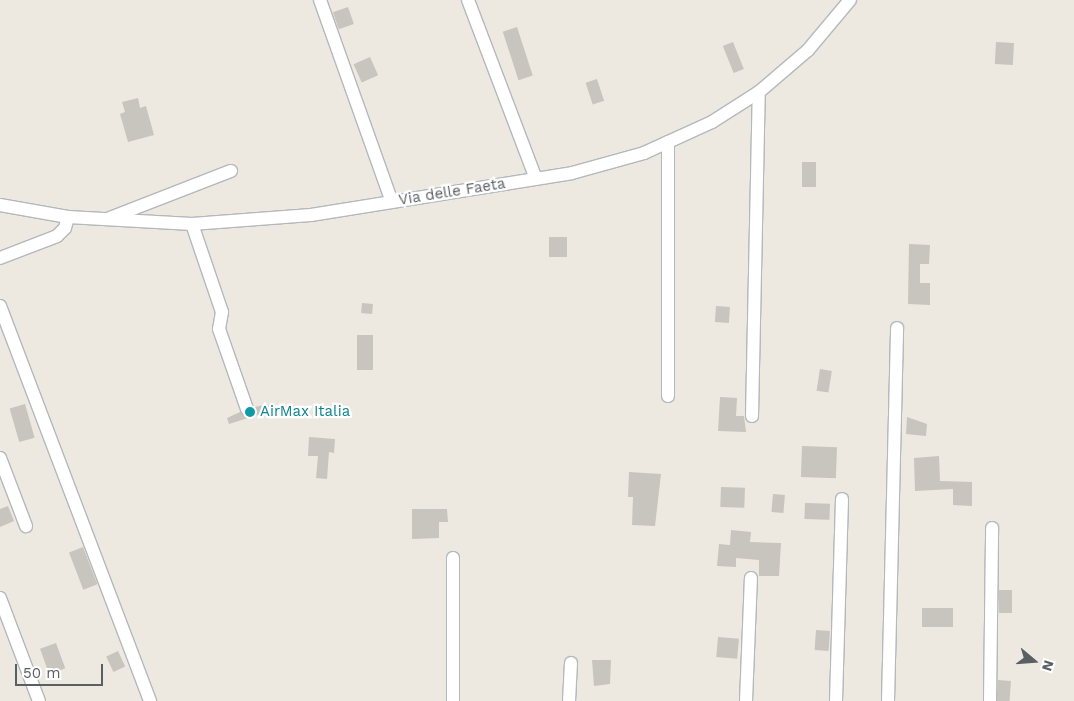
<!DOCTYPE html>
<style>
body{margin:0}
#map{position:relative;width:1074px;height:701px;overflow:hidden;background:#ede9e1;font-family:"Work Sans",sans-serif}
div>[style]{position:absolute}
.building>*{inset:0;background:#c8c4be;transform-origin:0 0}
.roads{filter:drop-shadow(1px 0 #b4b8bd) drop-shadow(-1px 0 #b4b8bd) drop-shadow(0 1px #b4b8bd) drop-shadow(0 -1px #b4b8bd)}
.minor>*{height:12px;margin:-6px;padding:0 6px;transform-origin:6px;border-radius:6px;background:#fff}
.dots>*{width:14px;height:14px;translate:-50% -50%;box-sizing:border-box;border:2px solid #fff;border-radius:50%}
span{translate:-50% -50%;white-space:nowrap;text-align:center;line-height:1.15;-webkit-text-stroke:4.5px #fff;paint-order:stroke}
.street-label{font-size:15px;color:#5a5f63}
.culture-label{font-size:15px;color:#0d838f}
.left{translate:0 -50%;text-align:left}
.north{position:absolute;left:1009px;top:636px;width:50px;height:50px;-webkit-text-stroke:4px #fff;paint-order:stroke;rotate:108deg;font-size:14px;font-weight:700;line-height:20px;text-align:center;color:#5a5f63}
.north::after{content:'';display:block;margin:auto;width:18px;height:22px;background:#5a5f63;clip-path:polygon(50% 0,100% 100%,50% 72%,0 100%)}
.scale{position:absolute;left:15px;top:664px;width:88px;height:22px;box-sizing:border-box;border:2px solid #5a5f63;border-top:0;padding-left:6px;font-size:15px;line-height:18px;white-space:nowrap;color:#5a5f63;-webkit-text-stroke:4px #fff;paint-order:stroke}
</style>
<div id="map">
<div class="building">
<div style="left:348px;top:7px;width:18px;height:16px;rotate:71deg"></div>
<div style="left:517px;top:27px;width:51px;height:15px;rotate:72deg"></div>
<div style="left:733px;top:42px;width:29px;height:11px;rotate:68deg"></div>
<div style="left:996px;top:42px;width:18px;height:22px;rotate:3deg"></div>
<div style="left:370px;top:57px;width:20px;height:18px;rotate:66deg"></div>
<div style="left:597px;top:79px;width:23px;height:12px;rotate:72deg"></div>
<div style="clip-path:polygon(138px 98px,140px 108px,146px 106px,154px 135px,128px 142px,120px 114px,125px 112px,122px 102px)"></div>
<div style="left:802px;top:162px;width:14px;height:25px"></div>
<div style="left:549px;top:237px;width:18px;height:20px"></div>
<div style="clip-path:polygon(909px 244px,930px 245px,929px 264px,920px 264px,920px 283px,930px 283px,930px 305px,908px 304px)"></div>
<div style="left:362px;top:303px;width:11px;height:10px;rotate:5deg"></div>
<div style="left:716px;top:306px;width:14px;height:16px;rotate:4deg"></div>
<div style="left:357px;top:335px;width:16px;height:35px"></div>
<div style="left:820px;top:369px;width:12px;height:22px;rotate:9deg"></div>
<div style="clip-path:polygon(720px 397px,737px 398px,736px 416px,744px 416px,746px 432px,718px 431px)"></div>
<div style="left:25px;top:404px;width:35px;height:16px;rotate:74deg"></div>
<div style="clip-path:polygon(268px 404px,270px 411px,229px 424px,227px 418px,240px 412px,249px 417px,255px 407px)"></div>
<div style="clip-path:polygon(907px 417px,927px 424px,926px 436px,906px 434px)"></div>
<div style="clip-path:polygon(309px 437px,335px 439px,334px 453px,329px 452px,327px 479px,316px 478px,318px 456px,308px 456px)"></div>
<div style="left:802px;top:446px;width:35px;height:31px;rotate:2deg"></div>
<div style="clip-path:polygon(939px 456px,940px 481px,972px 482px,972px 506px,953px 505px,953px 489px,915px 491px,914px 458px)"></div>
<div style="clip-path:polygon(629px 472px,661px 474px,655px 526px,632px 525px,633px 497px,628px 497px)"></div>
<div style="left:721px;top:487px;width:24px;height:20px;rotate:2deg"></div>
<div style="left:773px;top:494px;width:12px;height:18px;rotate:5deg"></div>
<div style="left:805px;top:503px;width:25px;height:16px;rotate:2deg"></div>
<div style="clip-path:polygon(8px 506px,14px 521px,0 527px,0 509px)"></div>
<div style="clip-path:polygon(412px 509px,447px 509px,448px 522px,439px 522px,439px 538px,412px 539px)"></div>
<div style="clip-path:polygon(731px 530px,751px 532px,750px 542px,781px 543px,779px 576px,759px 576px,759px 560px,736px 558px,736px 567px,717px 566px,719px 544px,730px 545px)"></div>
<div style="left:83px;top:547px;width:40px;height:15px;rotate:69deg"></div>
<div style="left:999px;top:590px;width:13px;height:23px"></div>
<div style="left:922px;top:608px;width:31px;height:19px"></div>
<div style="left:816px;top:630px;width:14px;height:20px;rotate:4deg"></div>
<div style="left:718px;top:637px;width:21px;height:20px;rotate:5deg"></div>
<div style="left:56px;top:643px;width:27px;height:17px;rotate:70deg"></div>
<div style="left:118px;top:651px;width:17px;height:13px;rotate:65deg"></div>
<div style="clip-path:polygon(592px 660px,611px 660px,610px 684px,594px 686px)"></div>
<div style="left:998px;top:680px;width:13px;height:21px;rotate:4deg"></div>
</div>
<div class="roads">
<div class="minor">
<div style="left:320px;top:0;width:214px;rotate:70.4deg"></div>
<div style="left:468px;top:0;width:191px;rotate:69.2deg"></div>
<div style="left:0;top:205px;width:69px;rotate:10deg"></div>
<div style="left:68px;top:217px;width:124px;rotate:3.2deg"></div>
<div style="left:192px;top:224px;width:119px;rotate:-4.3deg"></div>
<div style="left:311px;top:215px;width:264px;rotate:-9.1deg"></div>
<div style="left:572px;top:173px;width:75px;rotate:-15.5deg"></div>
<div style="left:644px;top:153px;width:75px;rotate:-24.5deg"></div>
<div style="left:712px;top:122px;width:56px;rotate:-32.6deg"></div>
<div style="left:759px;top:92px;width:65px;rotate:-40.6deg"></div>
<div style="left:808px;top:50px;width:65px;rotate:-50deg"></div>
<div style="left:107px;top:219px;width:133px;rotate:-21.2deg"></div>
<div style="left:192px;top:224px;width:93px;rotate:71.2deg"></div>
<div style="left:222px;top:312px;width:17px;rotate:100deg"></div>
<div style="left:219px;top:329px;width:85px;rotate:70.7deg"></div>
<div style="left:0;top:258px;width:61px;rotate:-21.1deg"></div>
<div style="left:57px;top:236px;width:11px;rotate:-45deg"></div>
<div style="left:65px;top:228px;width:11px;rotate:-75deg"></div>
<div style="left:0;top:306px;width:423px;rotate:69.2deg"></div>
<div style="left:668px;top:396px;width:254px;rotate:-90deg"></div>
<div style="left:752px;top:416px;width:324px;rotate:-88.8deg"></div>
<div style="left:0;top:458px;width:73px;rotate:69.1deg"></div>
<div style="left:0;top:598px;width:110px;rotate:69.3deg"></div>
<div style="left:453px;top:701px;width:143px;rotate:-90deg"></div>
<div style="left:569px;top:701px;width:38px;rotate:-87deg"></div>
<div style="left:746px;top:701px;width:123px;rotate:-87.7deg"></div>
<div style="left:836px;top:701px;width:202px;rotate:-88.3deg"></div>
<div style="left:888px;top:701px;width:373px;rotate:-88.6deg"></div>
<div style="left:990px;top:701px;width:173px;rotate:-89.3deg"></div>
</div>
</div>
<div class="dots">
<div style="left:250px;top:412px;background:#0f9aa8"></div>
</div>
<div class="street-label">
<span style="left:452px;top:192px;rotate:-9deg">Via delle Faeta</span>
</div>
<div class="culture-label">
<span class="left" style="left:260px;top:412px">AirMax Italia</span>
</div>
<div class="north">N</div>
<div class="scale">50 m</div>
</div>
